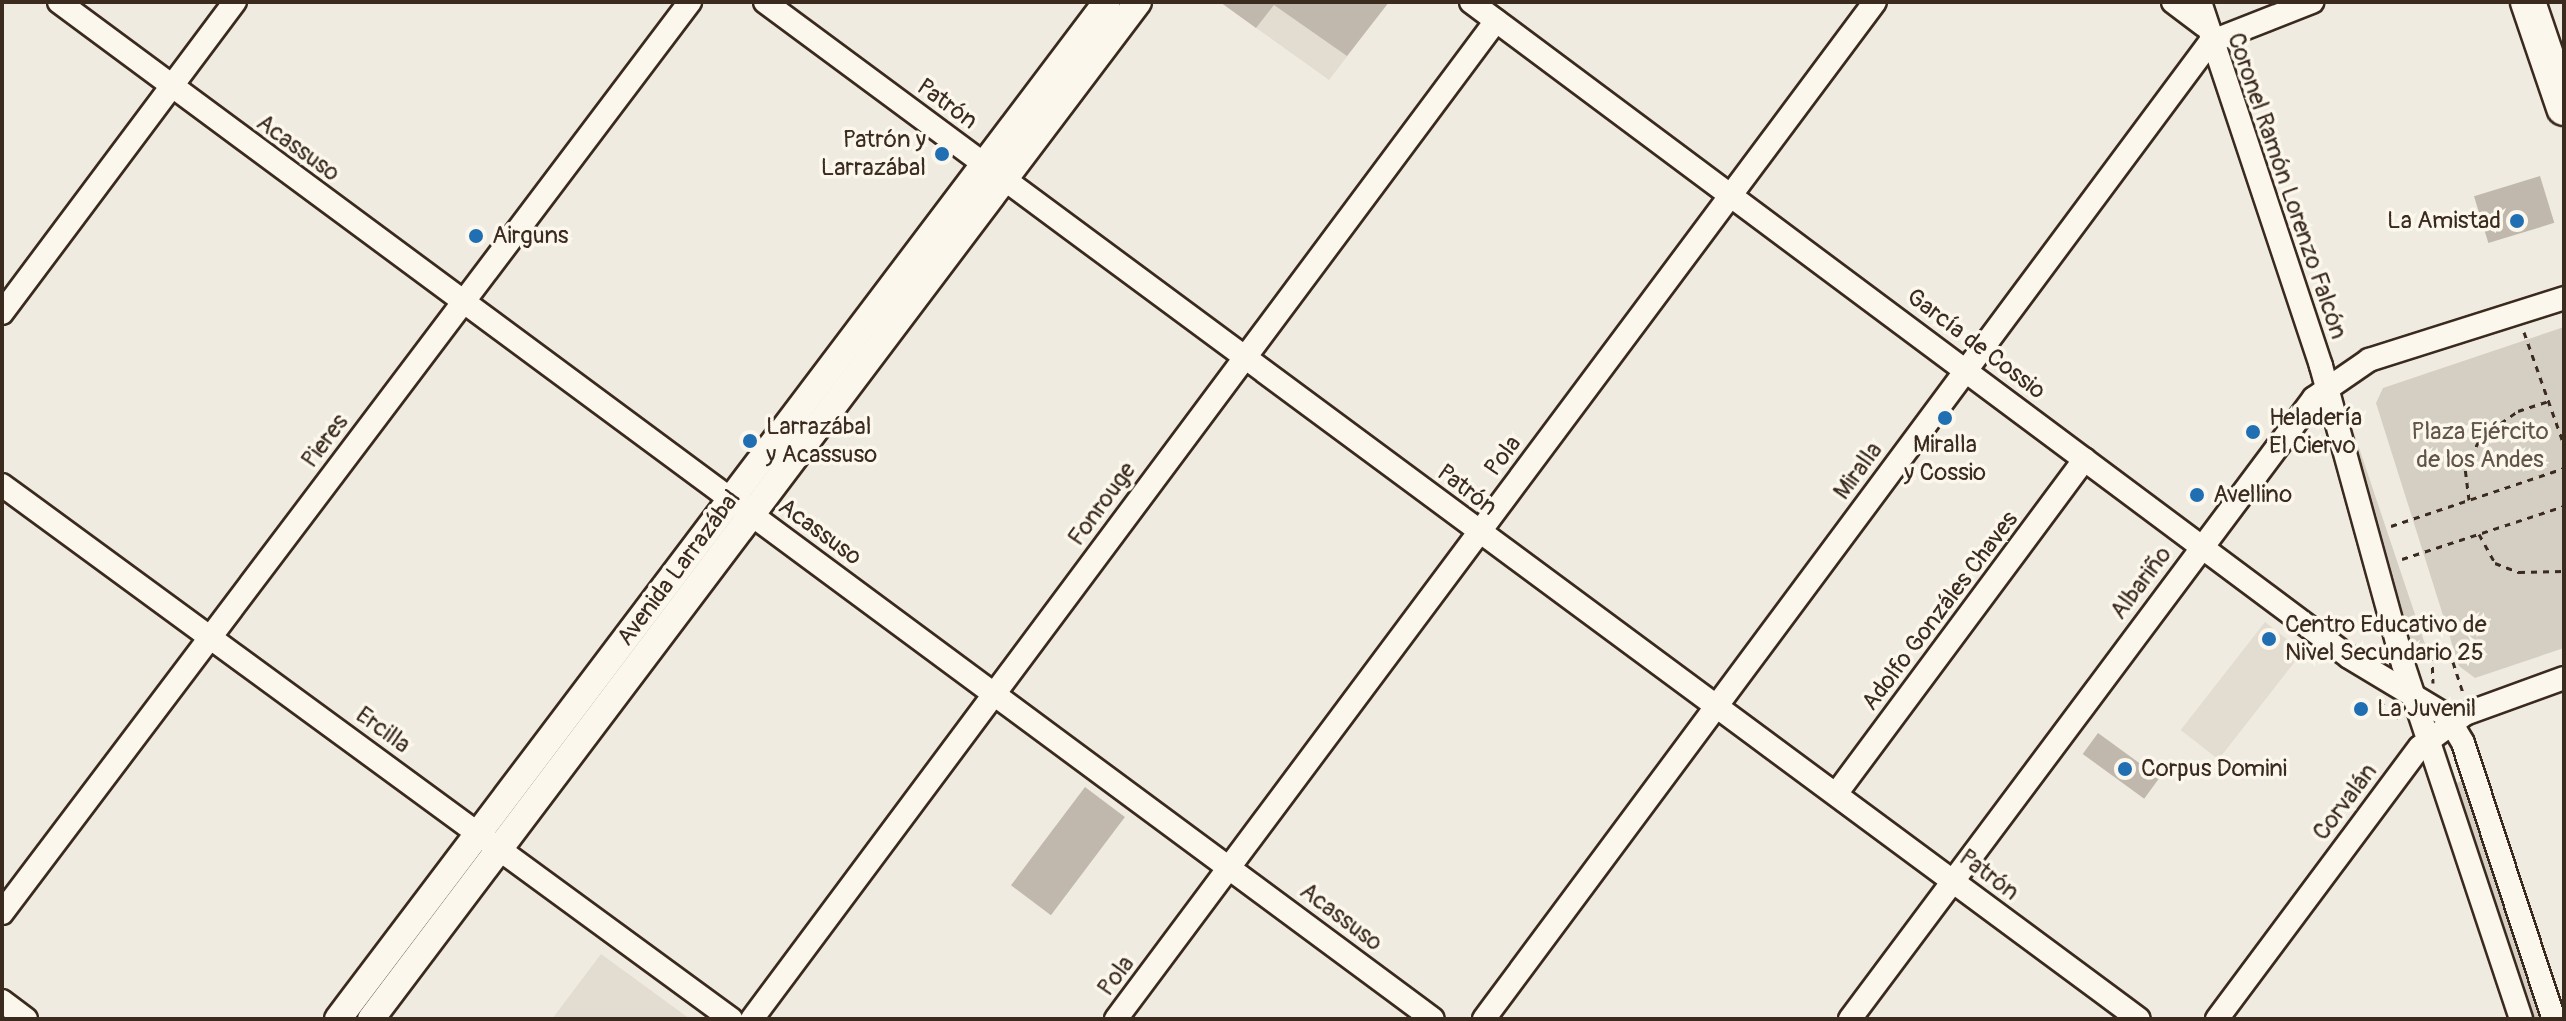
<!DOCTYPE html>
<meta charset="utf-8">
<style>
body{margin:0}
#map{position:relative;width:2566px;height:1021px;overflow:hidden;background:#f0ebe0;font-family:Pangolin,sans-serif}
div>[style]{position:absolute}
.built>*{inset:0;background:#e2dcd1;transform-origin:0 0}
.green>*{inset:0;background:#d5cec3}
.building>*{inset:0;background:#c0b8ad;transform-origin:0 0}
.path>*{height:3px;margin-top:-1.5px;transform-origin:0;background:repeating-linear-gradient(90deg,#3b2a1e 0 6px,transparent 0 12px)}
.roads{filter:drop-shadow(2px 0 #3b2a1e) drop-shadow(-2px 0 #3b2a1e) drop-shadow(0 2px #3b2a1e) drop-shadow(0 -2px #3b2a1e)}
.minor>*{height:22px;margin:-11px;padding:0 11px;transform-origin:11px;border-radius:11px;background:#fbf7ec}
.tertiary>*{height:26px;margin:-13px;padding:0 13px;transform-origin:13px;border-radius:13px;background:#fbf7ec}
.primary>*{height:34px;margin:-17px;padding:0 17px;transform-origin:17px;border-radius:17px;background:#fbf7ec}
.dots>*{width:22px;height:22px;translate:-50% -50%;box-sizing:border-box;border:4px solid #fbf7ec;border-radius:50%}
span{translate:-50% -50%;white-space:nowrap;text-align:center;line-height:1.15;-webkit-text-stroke:7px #fbf7ec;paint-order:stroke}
.street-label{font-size:24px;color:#3b2a1e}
.poi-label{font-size:24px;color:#3b2a1e}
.right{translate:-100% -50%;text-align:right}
.left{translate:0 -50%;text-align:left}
.park-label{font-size:24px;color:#625347}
.frame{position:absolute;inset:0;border:4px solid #3b2a1e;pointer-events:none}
</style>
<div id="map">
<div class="built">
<div style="clip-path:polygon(1220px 2px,1389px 2px,1329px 80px)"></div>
<div style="left:2265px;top:622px;width:48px;height:137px;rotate:38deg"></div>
<div style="clip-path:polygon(601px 954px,690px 1019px,552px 1019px)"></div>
</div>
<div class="green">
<div style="clip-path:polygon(2564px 327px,2564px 648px,2475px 678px,2459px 666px,2376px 403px,2383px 388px)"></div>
<div style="clip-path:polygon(2351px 424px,2429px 656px,2423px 663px,2414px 661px,2341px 435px,2343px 425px)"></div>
<div style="clip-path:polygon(2467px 778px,2547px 1019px,2531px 1019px,2455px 784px)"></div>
</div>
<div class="building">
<div style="clip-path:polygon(1220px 2px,1389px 2px,1347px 56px,1274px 5px,1256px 28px)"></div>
<div style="left:2540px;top:176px;width:49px;height:69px;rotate:73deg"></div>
<div style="left:2098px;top:733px;width:76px;height:26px;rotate:36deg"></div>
<div style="left:1085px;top:787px;width:50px;height:123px;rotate:37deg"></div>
</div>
<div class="path">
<div style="left:2524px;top:332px;width:120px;rotate:70.5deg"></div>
<div style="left:2469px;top:500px;width:32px;rotate:-97deg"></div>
<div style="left:2465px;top:468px;width:35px;rotate:-63deg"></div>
<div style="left:2481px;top:437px;width:45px;rotate:-35.1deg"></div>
<div style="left:2518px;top:411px;width:32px;rotate:-18deg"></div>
<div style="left:2391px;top:526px;width:182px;rotate:-18.5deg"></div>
<div style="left:2479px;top:534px;width:33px;rotate:61deg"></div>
<div style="left:2495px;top:563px;width:26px;rotate:21deg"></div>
<div style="left:2519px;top:572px;width:45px;rotate:-1.3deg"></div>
<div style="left:2402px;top:559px;width:170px;rotate:-18.1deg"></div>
<div style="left:2432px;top:655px;width:28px;rotate:88deg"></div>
<div style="left:2422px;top:658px;width:10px;rotate:-17deg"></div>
<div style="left:2432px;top:655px;width:22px;rotate:18deg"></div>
<div style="left:2453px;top:662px;width:33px;rotate:72deg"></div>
<div style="left:2380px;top:701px;width:25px;rotate:43deg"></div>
</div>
<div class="roads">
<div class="minor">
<div style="left:59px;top:2px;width:1709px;rotate:36.51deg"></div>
<div style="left:765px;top:2px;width:1709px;rotate:36.51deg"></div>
<div style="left:1471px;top:2px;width:1095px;rotate:36.72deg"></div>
<div style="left:2349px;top:657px;width:114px;rotate:31deg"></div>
<div style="left:2447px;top:716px;width:31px;rotate:59deg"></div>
<div style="left:2463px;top:743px;width:291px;rotate:71.8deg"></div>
<div style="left:2173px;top:2px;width:39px;rotate:37deg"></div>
<div style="left:2200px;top:2px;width:384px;rotate:71.6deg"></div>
<div style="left:2321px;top:366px;width:309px;rotate:74.6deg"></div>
<div style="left:2403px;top:664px;width:374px;rotate:71.6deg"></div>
<div style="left:2px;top:313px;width:389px;rotate:-53.2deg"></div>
<div style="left:2px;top:485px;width:904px;rotate:36.22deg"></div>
<div style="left:1836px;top:794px;width:417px;rotate:-53.4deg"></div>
<div style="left:2px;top:913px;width:1142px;rotate:-52.94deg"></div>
<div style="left:2px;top:1001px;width:30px;rotate:37deg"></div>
<div style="left:752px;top:1019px;width:1245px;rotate:-53.3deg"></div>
<div style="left:1116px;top:1019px;width:1269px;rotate:-53.27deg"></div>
<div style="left:1484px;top:1019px;width:1217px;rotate:-53.38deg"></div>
<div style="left:2210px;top:42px;width:110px;rotate:-21.4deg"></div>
<div style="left:1850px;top:1019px;width:775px;rotate:-53.23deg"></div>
<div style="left:2314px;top:398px;width:67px;rotate:-34.6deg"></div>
<div style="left:2369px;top:360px;width:205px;rotate:-17.6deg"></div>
<div style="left:2217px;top:1019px;width:339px;rotate:-53.3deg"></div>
<div style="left:2420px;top:747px;width:56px;rotate:-36.3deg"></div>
<div style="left:2465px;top:714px;width:105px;rotate:-20deg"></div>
</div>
<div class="tertiary">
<div style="left:338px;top:1019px;width:1275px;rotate:-52.91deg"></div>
<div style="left:371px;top:1019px;width:1274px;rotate:-52.98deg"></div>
</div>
<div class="primary">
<div style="left:2528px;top:2px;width:112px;rotate:71.2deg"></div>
</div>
</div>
<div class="dots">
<div style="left:942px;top:154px;background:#1f6fb2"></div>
<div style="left:2517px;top:221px;background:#1f6fb2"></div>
<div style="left:476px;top:236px;background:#1f6fb2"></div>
<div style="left:1945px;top:418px;background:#1f6fb2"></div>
<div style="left:2253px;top:432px;background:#1f6fb2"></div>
<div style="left:750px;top:441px;background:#1f6fb2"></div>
<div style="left:2197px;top:495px;background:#1f6fb2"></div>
<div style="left:2269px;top:639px;background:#1f6fb2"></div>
<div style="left:2361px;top:709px;background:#1f6fb2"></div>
<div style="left:2125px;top:769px;background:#1f6fb2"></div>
</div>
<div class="street-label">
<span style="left:947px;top:104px;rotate:36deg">Patrón</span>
<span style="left:298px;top:148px;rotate:36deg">Acassuso</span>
<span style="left:2287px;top:186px;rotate:71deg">Coronel Ramón Lorenzo Falcón</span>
<span style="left:1976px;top:344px;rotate:37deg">García de Cossio</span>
<span style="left:325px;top:441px;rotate:-53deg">Pieres</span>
<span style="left:1503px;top:456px;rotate:-53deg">Pola</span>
<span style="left:1858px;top:471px;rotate:-54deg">Miralla</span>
<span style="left:1467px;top:490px;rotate:37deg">Patrón</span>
<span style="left:1102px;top:504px;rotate:-54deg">Fonrouge</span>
<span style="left:820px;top:532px;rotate:36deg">Acassuso</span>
<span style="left:679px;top:568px;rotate:-53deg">Avenida Larrazábal</span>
<span style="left:2141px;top:583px;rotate:-53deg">Albariño</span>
<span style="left:1940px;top:611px;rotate:-53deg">Adolfo Gonzáles Chaves</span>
<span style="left:383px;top:730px;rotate:36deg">Ercilla</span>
<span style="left:2345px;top:802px;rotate:-53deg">Corvalán</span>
<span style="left:1989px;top:875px;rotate:37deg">Patrón</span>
<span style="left:1341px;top:917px;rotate:37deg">Acassuso</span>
<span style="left:1116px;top:976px;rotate:-53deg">Pola</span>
</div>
<div class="poi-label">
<span class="right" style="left:926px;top:154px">Patrón y<br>Larrazábal</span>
<span class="right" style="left:2501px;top:221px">La Amistad</span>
<span class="left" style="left:492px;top:236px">Airguns</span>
<span class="left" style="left:2269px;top:432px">Heladería<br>El Ciervo</span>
<span class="left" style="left:766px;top:441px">Larrazábal<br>y Acassuso</span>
<span style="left:1945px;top:459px">Miralla<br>y Cossio</span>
<span class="left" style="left:2213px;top:495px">Avellino</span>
<span class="left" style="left:2285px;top:639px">Centro Educativo de<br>Nivel Secundario 25</span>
<span class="left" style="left:2377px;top:709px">La Juvenil</span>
<span class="left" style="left:2141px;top:769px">Corpus Domini</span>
</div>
<div class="park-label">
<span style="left:2480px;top:446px">Plaza Ejército<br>de los Andes</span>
</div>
<div class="frame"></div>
</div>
